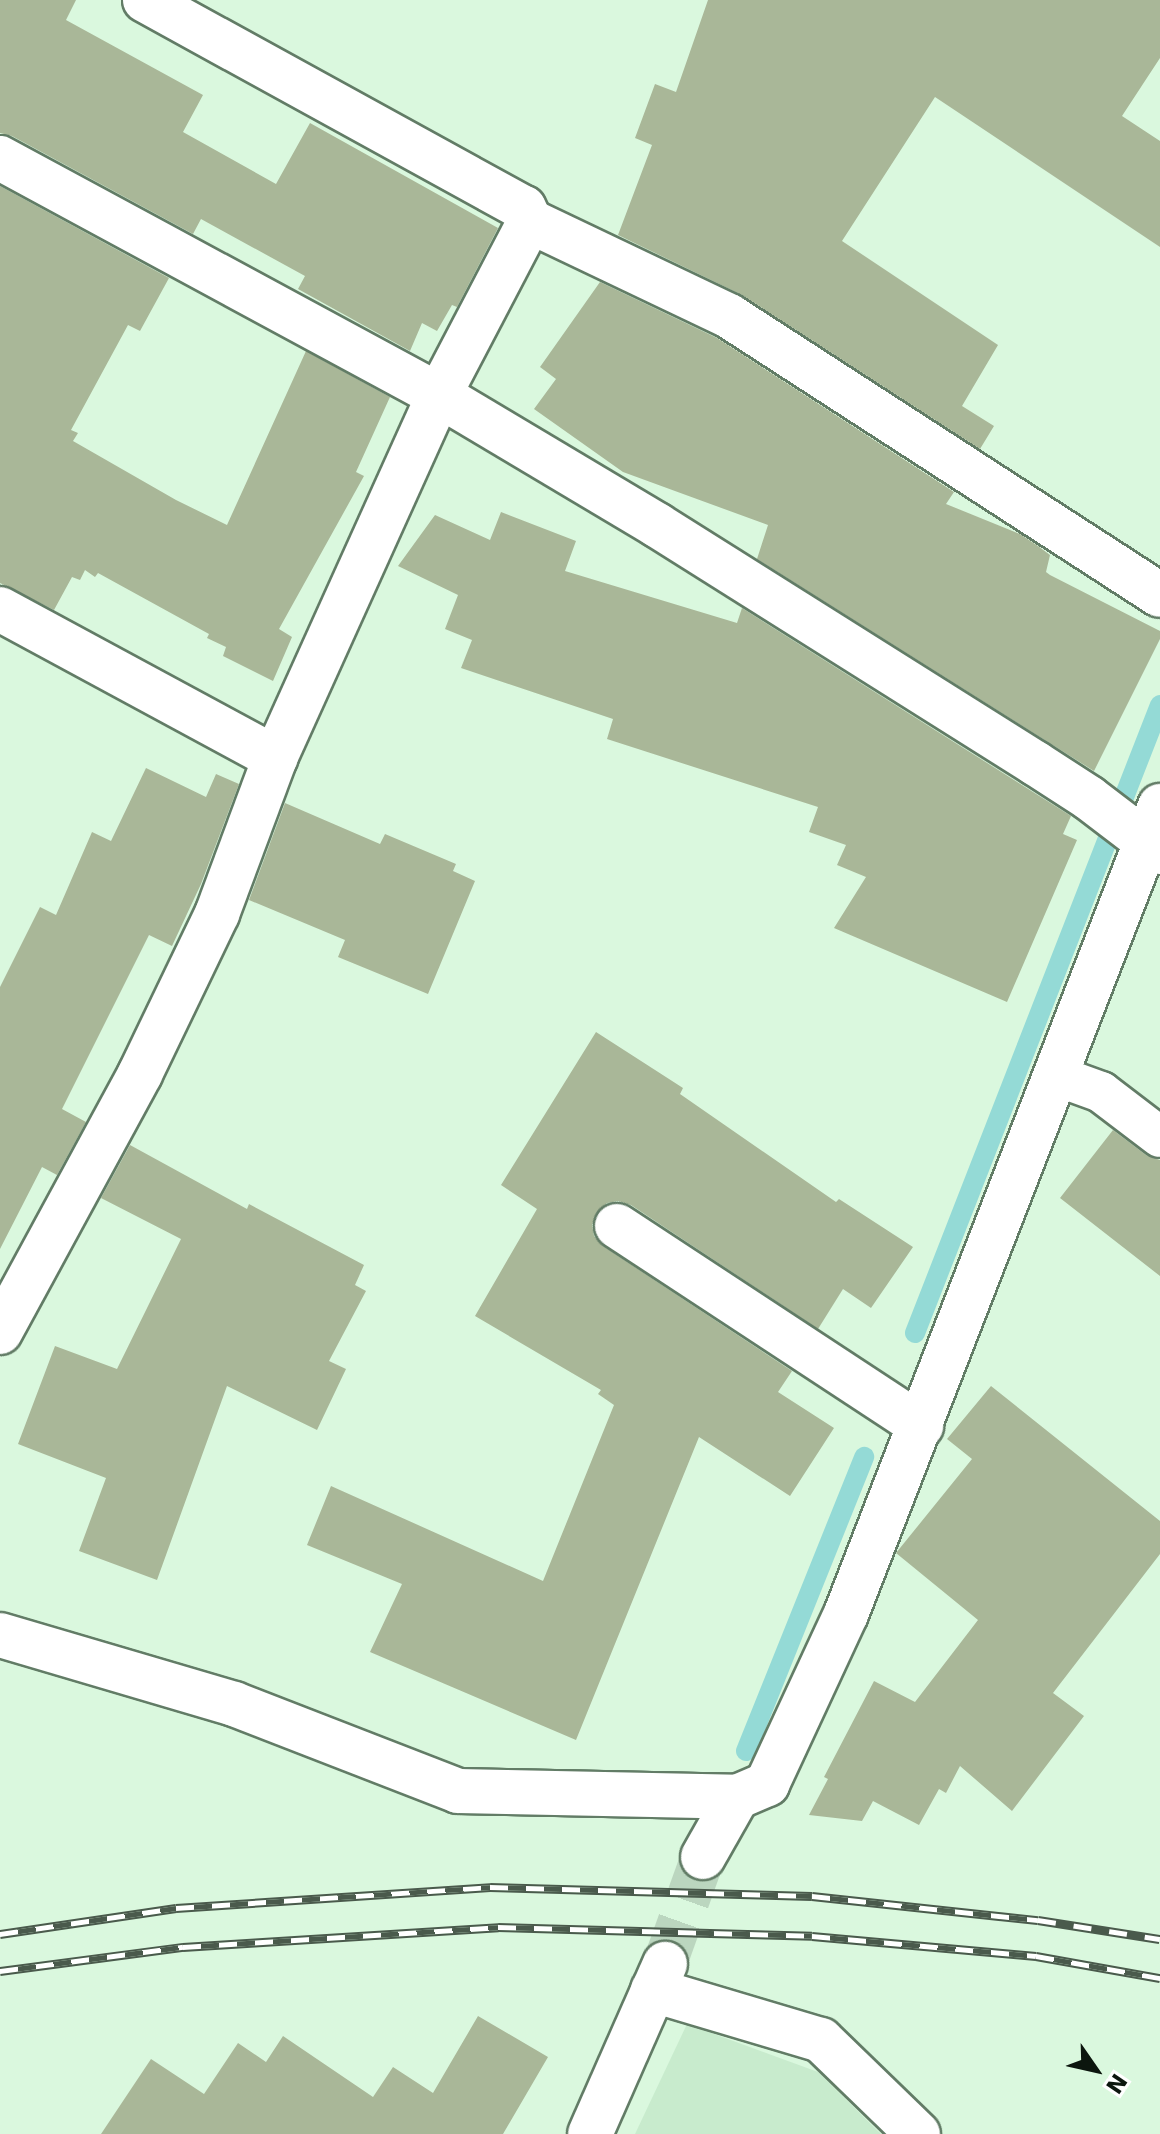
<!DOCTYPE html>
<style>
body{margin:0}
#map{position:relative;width:1160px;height:2134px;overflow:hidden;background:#daf8de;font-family:"DejaVu Sans",sans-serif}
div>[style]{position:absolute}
.built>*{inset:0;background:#c8ebcd}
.stream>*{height:20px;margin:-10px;padding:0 10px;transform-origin:10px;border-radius:10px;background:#94dad6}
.building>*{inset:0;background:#a9b798}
.street-tunnel>*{height:44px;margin-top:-22px;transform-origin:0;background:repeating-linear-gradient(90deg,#bbd6bf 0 44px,transparent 0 66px)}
.roads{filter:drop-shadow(2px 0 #627c66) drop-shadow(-2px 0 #627c66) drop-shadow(0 2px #627c66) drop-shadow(0 -2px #627c66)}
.lane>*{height:40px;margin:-20px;padding:0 20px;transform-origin:20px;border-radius:20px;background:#fff}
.street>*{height:44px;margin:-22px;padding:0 22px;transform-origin:22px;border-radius:22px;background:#fff}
.rail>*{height:9px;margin-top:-4.5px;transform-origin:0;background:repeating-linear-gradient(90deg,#fff 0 18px,#4a5a4c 0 36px);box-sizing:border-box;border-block:2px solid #4a5a4c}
span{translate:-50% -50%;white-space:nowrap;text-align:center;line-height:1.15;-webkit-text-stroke:8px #fff;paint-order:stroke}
.north{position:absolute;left:1056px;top:2030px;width:80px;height:80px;-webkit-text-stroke:6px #fff;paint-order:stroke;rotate:124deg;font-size:22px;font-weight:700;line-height:32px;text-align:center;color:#0c160e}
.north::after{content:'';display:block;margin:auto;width:28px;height:36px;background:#0c160e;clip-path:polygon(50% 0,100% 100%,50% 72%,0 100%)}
</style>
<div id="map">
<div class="built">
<div style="clip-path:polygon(687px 2024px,818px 2072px,881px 2134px,635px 2134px)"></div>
</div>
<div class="stream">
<div style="left:915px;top:1333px;width:674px;rotate:-68.69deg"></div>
<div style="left:746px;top:1751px;width:317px;rotate:-68.1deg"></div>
</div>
<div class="building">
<div style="clip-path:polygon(0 0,76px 0,66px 20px,203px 95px,183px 132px,276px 184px,310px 123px,498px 228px,457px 307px,452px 305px,437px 331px,422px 323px,410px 351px,298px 289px,305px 276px,201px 219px,193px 234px,12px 136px,0 133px)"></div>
<div style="clip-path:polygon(708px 0,1160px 0,1160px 58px,1122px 116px,1160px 141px,1160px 247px,935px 97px,842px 241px,998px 345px,962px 406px,994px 426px,980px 449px,742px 295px,618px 235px,652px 145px,635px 138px,655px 84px,676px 92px)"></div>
<div style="clip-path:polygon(0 186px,169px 278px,140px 331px,128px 325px,71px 430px,78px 433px,73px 441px,176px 500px,227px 525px,306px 351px,390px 397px,356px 472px,364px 476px,279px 629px,292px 637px,273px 681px,223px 656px,226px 647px,207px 638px,209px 634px,98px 573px,95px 577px,85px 570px,80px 580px,72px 577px,54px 610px,0 583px)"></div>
<div style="clip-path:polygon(600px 282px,717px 338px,954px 492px,946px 504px,1020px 534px,1038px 546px,1050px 555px,1046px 572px,1050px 575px,1160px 631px,1160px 639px,1094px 771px,757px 559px,768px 525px,623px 472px,534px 409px,556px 379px,540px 367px)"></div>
<div style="clip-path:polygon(501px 512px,576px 541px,565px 571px,737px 623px,742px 608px,1071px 816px,1063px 834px,1077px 840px,1007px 1002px,834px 928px,866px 877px,837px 865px,846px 845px,809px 832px,818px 807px,607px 739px,613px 719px,461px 668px,472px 640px,445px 629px,458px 595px,398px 566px,435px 515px,490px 540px)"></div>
<div style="clip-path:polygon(146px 768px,206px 797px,216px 774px,239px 784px,201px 884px,172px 946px,149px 935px,62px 1109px,86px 1122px,57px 1175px,42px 1167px,0 1249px,0 987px,40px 907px,56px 915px,92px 832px,111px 841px)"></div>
<div style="clip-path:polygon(285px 803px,380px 844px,385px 834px,456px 864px,453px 871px,475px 881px,428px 994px,338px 957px,345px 940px,249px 900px)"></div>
<div style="clip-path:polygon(596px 1032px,683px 1088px,680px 1094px,836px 1202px,839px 1199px,913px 1247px,871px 1308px,843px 1289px,818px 1329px,631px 1205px,618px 1201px,607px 1203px,597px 1212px,592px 1225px,594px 1236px,603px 1246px,792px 1371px,778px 1392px,834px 1428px,790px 1496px,699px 1437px,576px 1740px,370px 1652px,402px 1584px,307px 1545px,331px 1486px,543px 1581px,614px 1405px,598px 1394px,601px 1390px,475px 1316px,537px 1209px,501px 1185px)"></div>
<div style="clip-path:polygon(1113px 1130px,1146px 1155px,1160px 1160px,1160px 1276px,1060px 1198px)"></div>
<div style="clip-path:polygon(130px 1145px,247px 1209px,249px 1204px,364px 1265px,355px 1285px,366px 1291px,329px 1361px,346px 1369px,317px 1430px,227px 1386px,157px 1580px,79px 1551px,106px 1478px,18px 1444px,55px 1346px,117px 1369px,181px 1239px,101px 1198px)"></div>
<div style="clip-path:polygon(991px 1386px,1160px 1521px,1160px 1554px,1053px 1693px,1084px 1716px,1012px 1811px,960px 1766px,946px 1793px,939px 1789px,919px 1825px,873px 1801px,862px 1821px,809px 1815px,828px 1779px,824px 1777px,874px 1681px,915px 1702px,978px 1620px,896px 1553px,972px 1459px,947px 1439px)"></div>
<div style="clip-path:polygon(478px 2016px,548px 2057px,503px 2134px,101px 2134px,151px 2059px,204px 2094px,238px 2043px,266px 2062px,283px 2036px,373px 2097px,393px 2067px,433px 2093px)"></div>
</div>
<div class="street-tunnel">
<div style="left:665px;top:1963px;width:113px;rotate:-70.3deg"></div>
</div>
<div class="roads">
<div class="lane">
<div style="left:1057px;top:1076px;width:47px;rotate:20deg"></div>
<div style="left:1101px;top:1092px;width:74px;rotate:37.3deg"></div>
</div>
<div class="street">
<div style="left:145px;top:0;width:432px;rotate:28.8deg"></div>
<div style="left:524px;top:208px;width:14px;rotate:65deg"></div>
<div style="left:530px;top:221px;width:221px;rotate:25.5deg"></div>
<div style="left:729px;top:316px;width:513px;rotate:32.92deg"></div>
<div style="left:0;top:158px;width:499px;rotate:28.4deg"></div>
<div style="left:439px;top:395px;width:254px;rotate:30.8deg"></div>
<div style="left:657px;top:525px;width:447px;rotate:32.2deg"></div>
<div style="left:1035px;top:763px;width:64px;rotate:32.9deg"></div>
<div style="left:1089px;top:798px;width:89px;rotate:37.3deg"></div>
<div style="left:0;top:609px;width:313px;rotate:28.4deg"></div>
<div style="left:275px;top:758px;width:398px;rotate:-65.7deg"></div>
<div style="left:439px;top:395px;width:196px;rotate:-62.4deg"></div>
<div style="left:617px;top:1226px;width:364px;rotate:33.3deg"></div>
<div style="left:0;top:1332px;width:294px;rotate:-61.5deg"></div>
<div style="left:140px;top:1074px;width:178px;rotate:-64.3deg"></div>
<div style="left:217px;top:914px;width:166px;rotate:-69.6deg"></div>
<div style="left:0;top:1635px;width:244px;rotate:16.4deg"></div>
<div style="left:234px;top:1704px;width:240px;rotate:21.2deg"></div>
<div style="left:458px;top:1791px;width:279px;rotate:1.2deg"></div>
<div style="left:737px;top:1797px;width:33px;rotate:-23deg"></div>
<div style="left:767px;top:1784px;width:187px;rotate:-65.1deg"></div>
<div style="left:846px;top:1614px;width:867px;rotate:-68.76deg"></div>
<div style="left:703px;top:1857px;width:69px;rotate:-60.5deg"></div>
<div style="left:653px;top:1990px;width:175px;rotate:16.6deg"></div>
<div style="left:821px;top:2040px;width:135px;rotate:44.1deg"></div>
<div style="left:590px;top:2134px;width:186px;rotate:-66.2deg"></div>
</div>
</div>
<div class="rail">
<div style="left:0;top:1934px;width:178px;rotate:-8.4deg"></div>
<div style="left:176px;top:1908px;width:315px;rotate:-3.8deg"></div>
<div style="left:490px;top:1887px;width:322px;rotate:1.6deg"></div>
<div style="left:812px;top:1896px;width:227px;rotate:6.1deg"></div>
<div style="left:1038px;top:1920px;width:123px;rotate:8.9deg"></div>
<div style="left:0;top:1971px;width:185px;rotate:-7.5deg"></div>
<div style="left:183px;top:1947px;width:316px;rotate:-3.6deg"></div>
<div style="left:498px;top:1927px;width:314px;rotate:1.6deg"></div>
<div style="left:812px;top:1936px;width:225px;rotate:5.1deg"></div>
<div style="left:1036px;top:1956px;width:126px;rotate:10.1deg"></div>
</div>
<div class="north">N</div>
</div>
